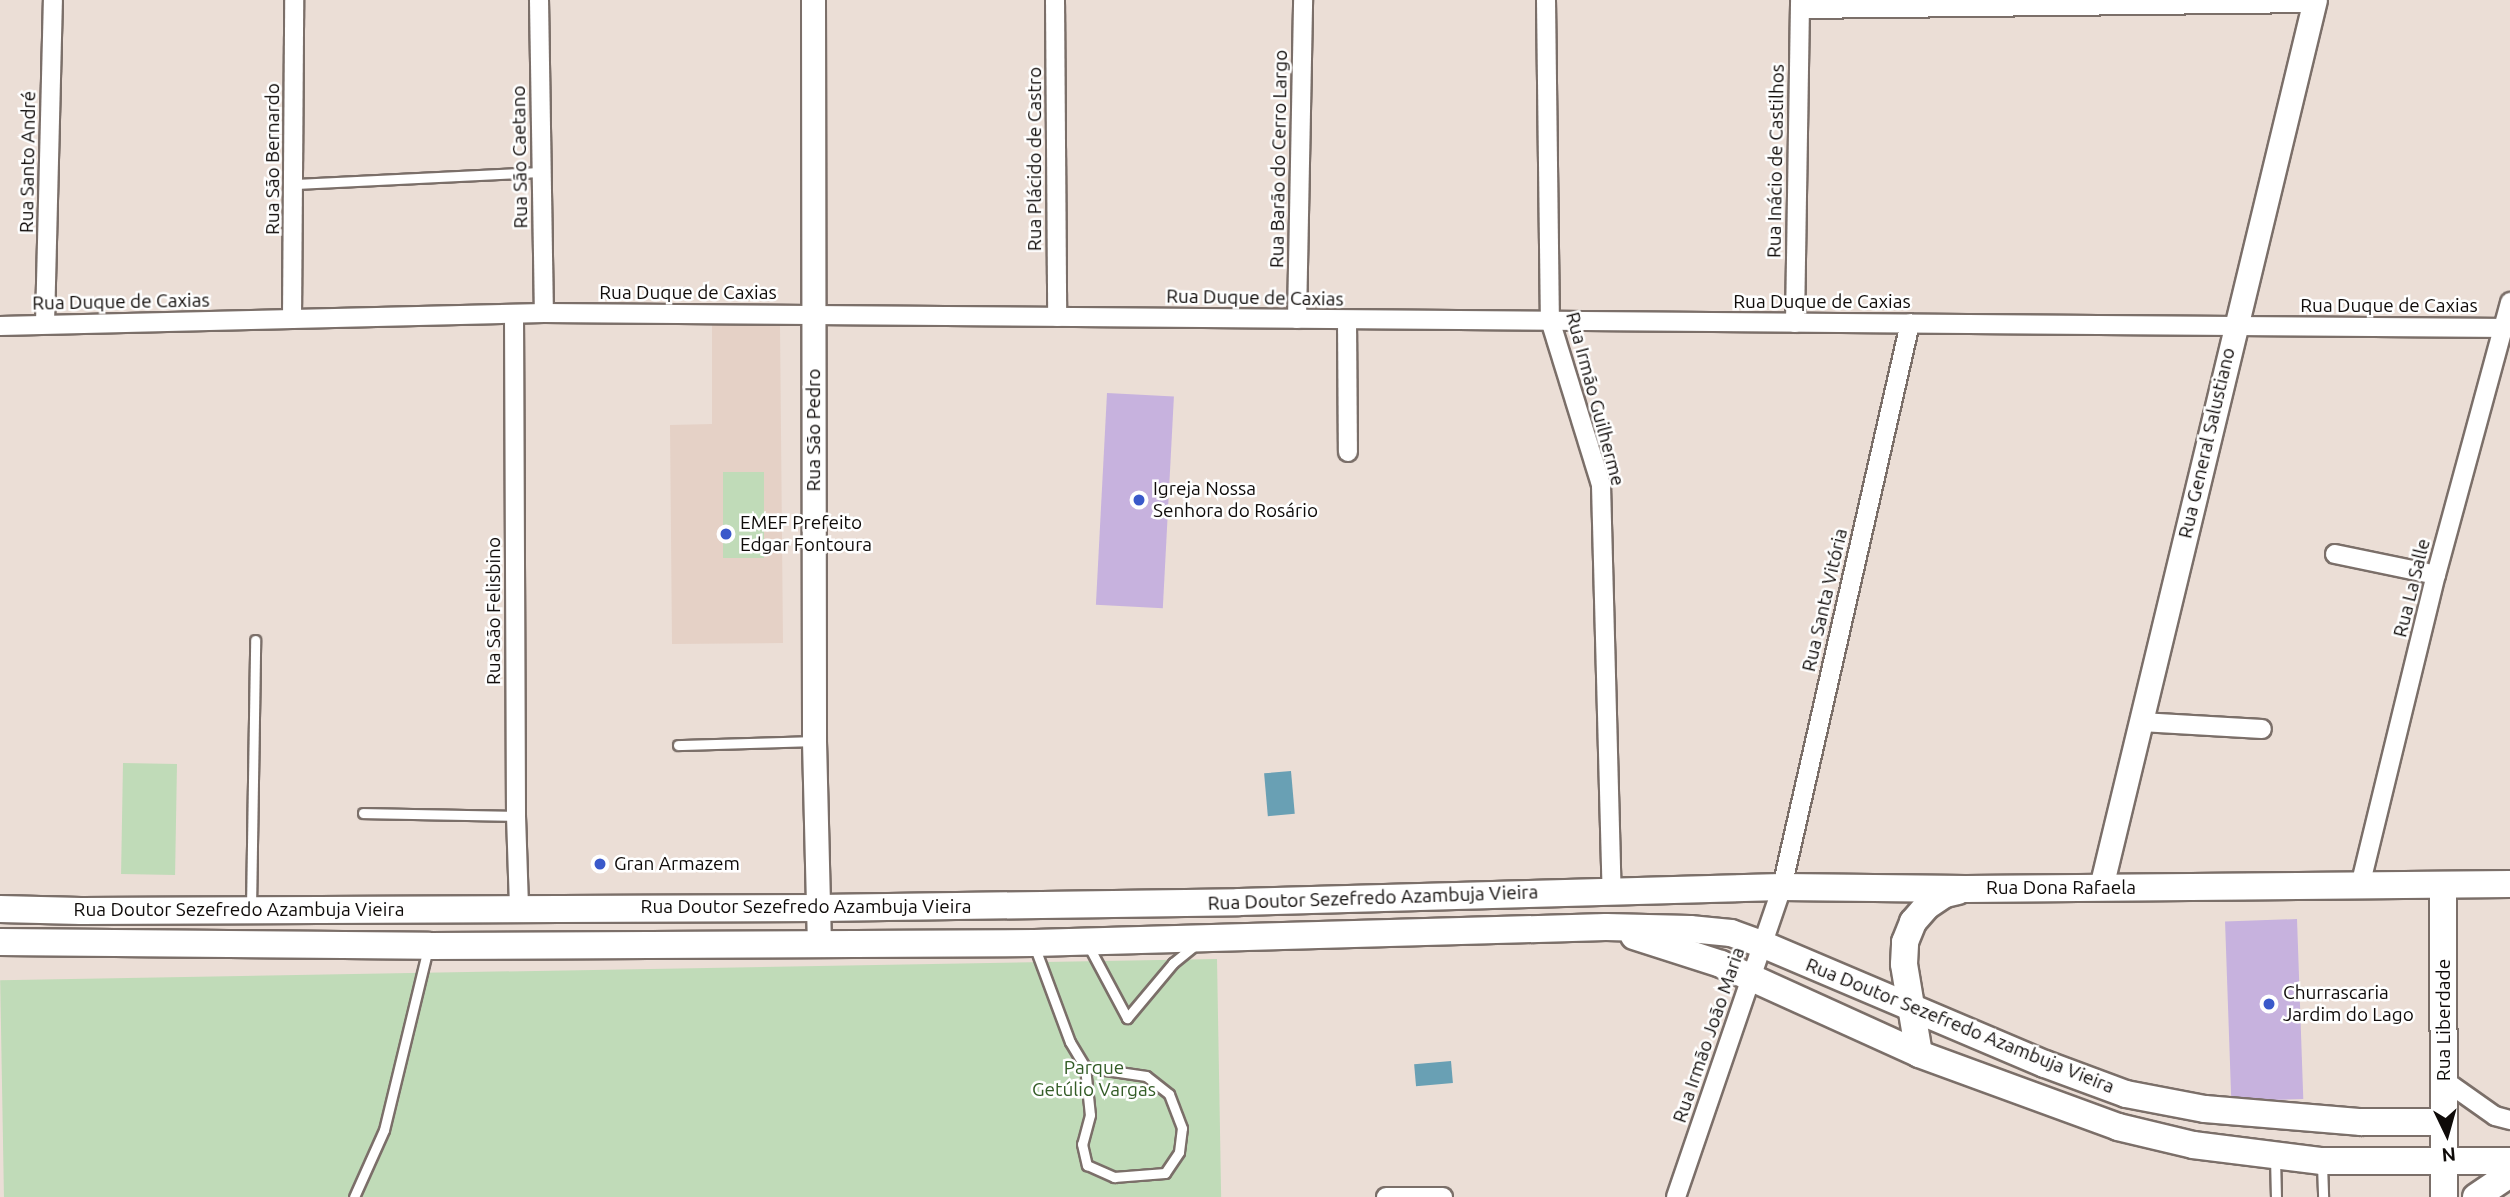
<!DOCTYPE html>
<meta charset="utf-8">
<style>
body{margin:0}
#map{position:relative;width:2510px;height:1197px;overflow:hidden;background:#ebded6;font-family:Ubuntu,sans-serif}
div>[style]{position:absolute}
.built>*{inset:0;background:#e5d1c6}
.green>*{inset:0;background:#c0dbb8;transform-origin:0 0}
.water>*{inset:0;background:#69a0b4;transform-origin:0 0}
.building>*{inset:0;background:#c7b2de;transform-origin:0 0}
.roads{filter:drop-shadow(2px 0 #7b6f69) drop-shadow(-2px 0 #7b6f69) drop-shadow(0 2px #7b6f69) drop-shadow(0 -2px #7b6f69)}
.service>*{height:9px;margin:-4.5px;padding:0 4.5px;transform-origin:4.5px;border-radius:4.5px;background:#fff}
.minor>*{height:18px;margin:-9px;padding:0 9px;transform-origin:9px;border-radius:9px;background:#fff}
.tertiary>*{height:23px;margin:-11.5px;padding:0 11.5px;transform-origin:11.5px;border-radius:11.5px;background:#fff}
.secondary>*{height:26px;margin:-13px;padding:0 13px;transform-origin:13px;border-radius:13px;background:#fff}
.dots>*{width:19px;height:19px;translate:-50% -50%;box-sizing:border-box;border:4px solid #fff;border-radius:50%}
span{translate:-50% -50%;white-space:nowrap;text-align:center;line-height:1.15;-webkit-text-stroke:5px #fff;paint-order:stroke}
.street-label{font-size:19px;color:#0f0b09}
.poi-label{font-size:19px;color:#0f0b09}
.left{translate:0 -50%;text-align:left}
.park-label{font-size:19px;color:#335c26}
.north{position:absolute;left:2412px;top:1099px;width:70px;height:70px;-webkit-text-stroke:5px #fff;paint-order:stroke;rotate:175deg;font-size:19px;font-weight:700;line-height:28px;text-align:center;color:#0f0b09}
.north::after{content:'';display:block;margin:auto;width:24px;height:32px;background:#0f0b09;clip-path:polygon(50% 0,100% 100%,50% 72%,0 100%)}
</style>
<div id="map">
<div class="built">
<div style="clip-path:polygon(712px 325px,780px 325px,783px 643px,672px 644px,670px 425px,712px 424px)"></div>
</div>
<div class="green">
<div style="left:723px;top:472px;width:41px;height:86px"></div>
<div style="left:123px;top:763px;width:54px;height:111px;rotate:1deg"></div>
<div style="left:1217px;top:959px;width:238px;height:1217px;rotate:89deg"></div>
</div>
<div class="water">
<div style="left:1291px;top:771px;width:43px;height:27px;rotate:85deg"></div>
<div style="left:1451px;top:1061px;width:22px;height:37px;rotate:85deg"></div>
</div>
<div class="building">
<div style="left:1107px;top:393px;width:67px;height:212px;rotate:3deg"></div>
<div style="left:2297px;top:919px;width:180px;height:72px;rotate:88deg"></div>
</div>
<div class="roads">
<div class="service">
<div style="left:295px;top:184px;width:246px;rotate:-2.8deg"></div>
<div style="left:678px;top:745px;width:134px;rotate:-1.7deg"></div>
<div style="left:363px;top:813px;width:153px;rotate:1.1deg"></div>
<div style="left:251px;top:909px;width:269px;rotate:-89.1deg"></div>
<div style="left:1088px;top:945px;width:83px;rotate:61.9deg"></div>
<div style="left:1127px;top:1018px;width:72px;rotate:-50.1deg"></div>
<div style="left:1173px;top:963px;width:27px;rotate:-39deg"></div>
<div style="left:1035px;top:948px;width:100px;rotate:69.6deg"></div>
<div style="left:1070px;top:1042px;width:29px;rotate:59deg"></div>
<div style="left:1085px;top:1067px;width:48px;rotate:84.1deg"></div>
<div style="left:1090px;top:1115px;width:30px;rotate:105deg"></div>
<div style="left:1082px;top:1144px;width:22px;rotate:77deg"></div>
<div style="left:1087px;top:1165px;width:30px;rotate:24deg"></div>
<div style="left:1114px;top:1177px;width:51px;rotate:-4.5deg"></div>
<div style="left:1165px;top:1173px;width:25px;rotate:-56deg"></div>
<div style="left:1179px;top:1152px;width:24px;rotate:-83deg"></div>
<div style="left:1182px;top:1128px;width:36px;rotate:-111deg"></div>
<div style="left:1169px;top:1094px;width:29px;rotate:-142deg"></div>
<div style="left:1146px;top:1076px;width:62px;rotate:-171.6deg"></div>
<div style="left:2275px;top:1157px;width:40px;rotate:88.6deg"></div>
<div style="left:2322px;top:1164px;width:33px;rotate:88deg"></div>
<div style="left:354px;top:1197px;width:73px;rotate:-65.9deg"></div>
<div style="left:384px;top:1130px;width:187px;rotate:-76.4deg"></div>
</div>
<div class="minor">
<div style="left:539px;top:0;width:313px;rotate:89.1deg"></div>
<div style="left:1055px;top:0;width:317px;rotate:89.6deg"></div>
<div style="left:1546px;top:0;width:320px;rotate:89.3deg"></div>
<div style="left:1550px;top:320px;width:173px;rotate:72.8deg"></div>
<div style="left:1601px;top:485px;width:407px;rotate:88.5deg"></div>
<div style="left:1800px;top:9px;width:515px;rotate:-0.67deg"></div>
<div style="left:514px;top:314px;width:502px;rotate:89.77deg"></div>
<div style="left:516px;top:816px;width:92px;rotate:88.1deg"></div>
<div style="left:292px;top:319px;width:319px;rotate:-89.6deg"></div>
<div style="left:1297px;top:319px;width:319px;rotate:-88.9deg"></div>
<div style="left:1347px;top:320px;width:132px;rotate:89.6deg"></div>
<div style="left:1795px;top:323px;width:323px;rotate:-89.1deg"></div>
<div style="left:45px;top:324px;width:324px;rotate:-88.6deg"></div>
<div style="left:0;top:326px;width:544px;rotate:-1.37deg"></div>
<div style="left:544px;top:313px;width:1966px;rotate:0.44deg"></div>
<div style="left:2335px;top:554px;width:103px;rotate:11.7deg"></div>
<div style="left:2141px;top:722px;width:121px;rotate:3.3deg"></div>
<div style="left:2360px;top:886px;width:320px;rotate:-76.3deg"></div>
<div style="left:2436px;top:575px;width:283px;rotate:-74.8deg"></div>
<div style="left:2444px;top:1080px;width:62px;rotate:35.2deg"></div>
<div style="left:2495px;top:1116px;width:16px;rotate:15deg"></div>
<div style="left:1386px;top:1197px;width:57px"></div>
<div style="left:1676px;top:1197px;width:328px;rotate:-71.1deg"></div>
<div style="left:1782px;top:887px;width:578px;rotate:-77.21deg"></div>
</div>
<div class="tertiary">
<div style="left:813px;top:0;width:741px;rotate:89.92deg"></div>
<div style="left:814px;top:741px;width:203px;rotate:88.6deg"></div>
<div style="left:2101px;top:887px;width:912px;rotate:-76.44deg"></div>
</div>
<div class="secondary">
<div style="left:2443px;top:885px;width:312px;rotate:89.8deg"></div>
<div style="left:0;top:909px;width:81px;rotate:1.4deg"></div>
<div style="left:81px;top:911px;width:738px;rotate:-0.23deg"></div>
<div style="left:819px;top:908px;width:420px;rotate:-0.8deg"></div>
<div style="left:1239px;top:902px;width:543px;rotate:-1.58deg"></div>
<div style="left:1782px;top:887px;width:184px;rotate:0.6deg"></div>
<div style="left:1966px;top:889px;width:544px;rotate:-0.53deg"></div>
<div style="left:1634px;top:936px;width:91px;rotate:17.8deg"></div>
<div style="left:1721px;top:964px;width:217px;rotate:24.4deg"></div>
<div style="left:1919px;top:1054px;width:212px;rotate:20.1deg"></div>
<div style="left:2118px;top:1127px;width:77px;rotate:13.5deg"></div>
<div style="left:2193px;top:1145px;width:130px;rotate:7.1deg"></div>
<div style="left:2322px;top:1161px;width:188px"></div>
<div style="left:0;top:942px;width:429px;rotate:0.5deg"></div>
<div style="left:429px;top:946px;width:605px;rotate:-0.28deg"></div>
<div style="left:1034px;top:943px;width:572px;rotate:-1.6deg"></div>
<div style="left:1606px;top:927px;width:84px;rotate:1.4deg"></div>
<div style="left:1690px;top:929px;width:41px;rotate:5.6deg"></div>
<div style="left:1731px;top:933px;width:33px;rotate:20deg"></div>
<div style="left:1762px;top:944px;width:307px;rotate:23deg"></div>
<div style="left:2045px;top:1064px;width:86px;rotate:20.3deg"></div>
<div style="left:2126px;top:1094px;width:80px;rotate:10.8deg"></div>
<div style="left:2205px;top:1109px;width:157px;rotate:4.8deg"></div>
<div style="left:2361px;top:1122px;width:83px"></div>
<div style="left:1919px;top:1054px;width:91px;rotate:-99.5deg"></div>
<div style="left:1904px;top:964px;width:22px;rotate:-87deg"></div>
<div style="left:1905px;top:942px;width:22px;rotate:-68deg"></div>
<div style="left:1913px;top:922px;width:21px;rotate:-49deg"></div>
<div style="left:1927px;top:906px;width:22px;rotate:-34deg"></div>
<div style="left:1945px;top:894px;width:13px;rotate:-13deg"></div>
<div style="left:2476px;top:1197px;width:41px;rotate:-34.1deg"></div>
</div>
</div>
<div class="dots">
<div style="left:1139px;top:500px;background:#3a59ca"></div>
<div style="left:726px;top:534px;background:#3a59ca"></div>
<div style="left:600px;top:864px;background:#3a59ca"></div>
<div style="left:2269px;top:1004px;background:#3a59ca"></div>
</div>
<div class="street-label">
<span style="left:520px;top:157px;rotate:-91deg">Rua São Caetano</span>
<span style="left:273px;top:159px;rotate:-90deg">Rua São Bernardo</span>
<span style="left:1035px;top:159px;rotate:-90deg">Rua Plácido de Castro</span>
<span style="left:1279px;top:159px;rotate:-89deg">Rua Barão do Cerro Largo</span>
<span style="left:1776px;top:161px;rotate:-89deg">Rua Inácio de Castilhos</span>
<span style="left:28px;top:162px;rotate:-89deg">Rua Santo André</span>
<span style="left:688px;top:293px">Rua Duque de Caxias</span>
<span style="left:1255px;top:298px;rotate:1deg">Rua Duque de Caxias</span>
<span style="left:121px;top:302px;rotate:-1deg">Rua Duque de Caxias</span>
<span style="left:1822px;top:302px">Rua Duque de Caxias</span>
<span style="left:2389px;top:306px">Rua Duque de Caxias</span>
<span style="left:1595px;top:399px;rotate:75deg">Rua Irmão Guilherme</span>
<span style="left:814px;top:430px;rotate:-90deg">Rua São Pedro</span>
<span style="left:2207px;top:443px;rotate:-77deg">Rua General Salustiano</span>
<span style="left:2412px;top:588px;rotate:-76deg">Rua La Salle</span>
<span style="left:1825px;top:600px;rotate:-77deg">Rua Santa Vitória</span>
<span style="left:494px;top:611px;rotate:-90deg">Rua São Felisbino</span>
<span style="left:2061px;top:888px">Rua Dona Rafaela</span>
<span style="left:1373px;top:898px;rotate:-2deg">Rua Doutor Sezefredo Azambuja Vieira</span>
<span style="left:806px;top:907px">Rua Doutor Sezefredo Azambuja Vieira</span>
<span style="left:239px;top:910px">Rua Doutor Sezefredo Azambuja Vieira</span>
<span style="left:2444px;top:1020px;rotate:-90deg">Rua Liberdade</span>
<span style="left:1960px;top:1026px;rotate:22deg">Rua Doutor Sezefredo Azambuja Vieira</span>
<span style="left:1709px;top:1035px;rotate:-71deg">Rua Irmão João Maria</span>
</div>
<div class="poi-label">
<span class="left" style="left:1153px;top:500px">Igreja Nossa<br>Senhora do Rosário</span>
<span class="left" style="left:740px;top:534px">EMEF Prefeito<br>Edgar Fontoura</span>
<span class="left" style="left:614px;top:864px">Gran Armazem</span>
<span class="left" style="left:2283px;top:1004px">Churrascaria<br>Jardim do Lago</span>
</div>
<div class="park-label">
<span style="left:1094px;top:1079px">Parque<br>Getúlio Vargas</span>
</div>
<div class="north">N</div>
</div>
